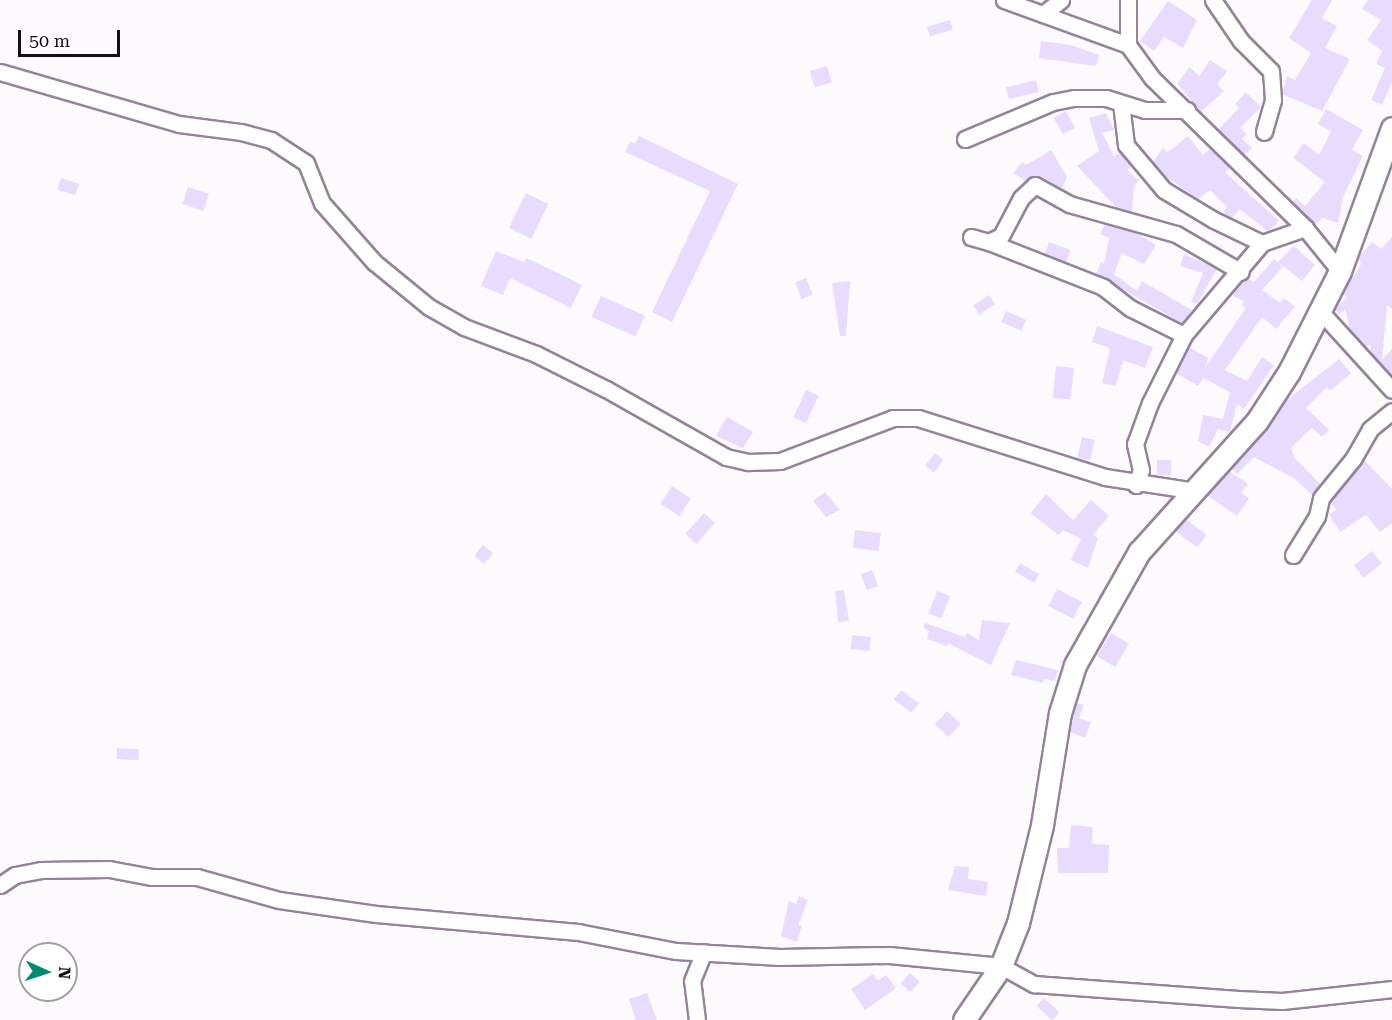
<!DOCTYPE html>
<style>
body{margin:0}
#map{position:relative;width:1392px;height:1020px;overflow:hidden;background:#fdfafe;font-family:"Roboto Serif",serif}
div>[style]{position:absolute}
.building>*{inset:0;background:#e7dbfe;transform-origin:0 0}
.roads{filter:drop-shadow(2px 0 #958499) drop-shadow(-2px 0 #958499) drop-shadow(0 2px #958499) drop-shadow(0 -2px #958499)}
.street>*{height:15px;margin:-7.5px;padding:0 7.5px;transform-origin:7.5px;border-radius:7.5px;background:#fff}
.secondary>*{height:21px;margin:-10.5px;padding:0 10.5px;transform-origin:10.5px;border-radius:10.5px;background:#fff}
span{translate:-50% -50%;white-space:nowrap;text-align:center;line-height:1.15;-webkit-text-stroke:5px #fff;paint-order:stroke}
.north{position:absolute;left:18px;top:942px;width:60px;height:60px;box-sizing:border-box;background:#fff;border:2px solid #a19fa2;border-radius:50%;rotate:93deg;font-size:16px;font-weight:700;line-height:24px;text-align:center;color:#140e16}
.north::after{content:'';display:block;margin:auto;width:21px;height:27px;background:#008c74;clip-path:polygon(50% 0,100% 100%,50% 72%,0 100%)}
.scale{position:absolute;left:18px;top:30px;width:102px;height:27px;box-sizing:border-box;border:3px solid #140e16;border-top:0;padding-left:8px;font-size:18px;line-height:21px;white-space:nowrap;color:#140e16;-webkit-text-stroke:4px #fff;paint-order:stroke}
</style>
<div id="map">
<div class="building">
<div style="clip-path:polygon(1312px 0,1332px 0,1322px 18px,1337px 26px,1325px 48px,1350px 59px,1322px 111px,1282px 94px,1287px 76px,1295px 80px,1311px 53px,1289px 38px)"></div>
<div style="clip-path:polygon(1368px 0,1392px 0,1392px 82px,1382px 105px,1371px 100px,1385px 68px,1376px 64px,1382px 51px,1367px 40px,1381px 20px,1362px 9px)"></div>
<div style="clip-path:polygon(1168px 1px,1197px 20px,1183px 48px,1164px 37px,1154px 51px,1140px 41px)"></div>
<div style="left:950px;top:20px;width:10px;height:24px;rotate:73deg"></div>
<div style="clip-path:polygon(1041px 41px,1071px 45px,1099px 55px,1096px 66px,1039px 58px)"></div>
<div style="clip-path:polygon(1210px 60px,1227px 71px,1217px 84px,1224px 91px,1201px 112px,1177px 83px,1190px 67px,1199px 76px)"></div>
<div style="left:827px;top:66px;width:17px;height:18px;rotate:73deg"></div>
<div style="left:1036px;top:80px;width:12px;height:31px;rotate:76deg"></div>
<div style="clip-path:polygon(1246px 92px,1261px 107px,1240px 128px,1247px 134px,1242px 139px,1252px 148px,1244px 155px,1219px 129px,1239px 108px,1235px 104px)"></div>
<div style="clip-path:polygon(1326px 109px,1363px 130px,1352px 150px,1363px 156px,1343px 197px,1338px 223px,1322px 218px,1316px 225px,1292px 202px,1296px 198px,1305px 206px,1325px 182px,1293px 158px,1304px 143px,1319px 155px,1331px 131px,1318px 124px)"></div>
<div style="left:1066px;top:111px;width:19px;height:14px;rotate:62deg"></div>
<div style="clip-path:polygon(1106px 113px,1114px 130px,1102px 133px,1114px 156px,1120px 153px,1131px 167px,1127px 170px,1139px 180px,1134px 187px,1132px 212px,1116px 207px,1077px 166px,1099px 151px,1089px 118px)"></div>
<div style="clip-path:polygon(639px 136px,738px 184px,672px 322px,652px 312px,710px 191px,625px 152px,630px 141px,635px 144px)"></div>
<div style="clip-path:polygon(1188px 136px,1203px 155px,1210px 149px,1230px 168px,1225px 172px,1279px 221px,1270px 230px,1267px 231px,1240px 209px,1232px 218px,1227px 216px,1223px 212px,1227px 207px,1210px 190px,1198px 199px,1164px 175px,1153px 162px,1163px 148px,1168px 152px)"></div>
<div style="clip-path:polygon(1051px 150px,1067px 177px,1062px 188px,1075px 196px,1040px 176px,1025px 181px,1013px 173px,1022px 162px,1026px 165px)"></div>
<div style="left:61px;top:178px;width:19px;height:12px;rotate:18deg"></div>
<div style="left:188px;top:187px;width:22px;height:18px;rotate:18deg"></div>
<div style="left:526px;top:193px;width:25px;height:39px;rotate:26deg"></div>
<div style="clip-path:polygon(1105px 224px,1136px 233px,1156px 245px,1144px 264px,1122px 253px,1114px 274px,1137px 291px,1142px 281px,1192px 310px,1182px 323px,1096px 274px,1101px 262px,1104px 264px,1109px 238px,1100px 234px)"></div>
<div style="clip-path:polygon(1392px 237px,1392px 309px,1387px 305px,1382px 360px,1392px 349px,1392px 376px,1371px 353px,1371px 345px,1365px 346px,1350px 329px,1345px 310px,1339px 314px,1335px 309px,1347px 297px,1343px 294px,1361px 264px,1358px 258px,1372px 242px,1381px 249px)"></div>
<div style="left:1049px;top:242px;width:23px;height:13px;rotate:20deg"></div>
<div style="clip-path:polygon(1294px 246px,1315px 265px,1302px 281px,1278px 262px)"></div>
<div style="clip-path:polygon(496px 251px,524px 262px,527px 258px,582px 285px,571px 308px,510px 278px,503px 295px,481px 286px)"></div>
<div style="clip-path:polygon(1184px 254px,1217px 269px,1197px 304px,1191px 302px,1203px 273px,1180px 266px)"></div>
<div style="clip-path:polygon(1274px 259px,1283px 267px,1262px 290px,1280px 303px,1284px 298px,1295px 307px,1276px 329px,1262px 317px,1225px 370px,1247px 381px,1262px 357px,1274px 365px,1244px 409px,1237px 404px,1230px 432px,1218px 429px,1209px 447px,1198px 441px,1203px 415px,1223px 419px,1230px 392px,1203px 378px,1198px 386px,1176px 373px,1189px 347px,1208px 358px,1206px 366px,1246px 308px,1242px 305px,1244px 301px,1233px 296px,1238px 287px,1248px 279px,1254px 282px)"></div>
<div style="left:806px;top:278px;width:18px;height:12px;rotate:68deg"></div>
<div style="clip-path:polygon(850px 281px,846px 336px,840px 336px,832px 283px)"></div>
<div style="left:989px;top:295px;width:11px;height:19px;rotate:56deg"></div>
<div style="left:601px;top:296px;width:48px;height:23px;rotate:24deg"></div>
<div style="left:1006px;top:311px;width:22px;height:12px;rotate:24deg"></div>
<div style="clip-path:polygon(1097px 326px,1153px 347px,1145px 368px,1123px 360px,1116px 386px,1102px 383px,1110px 348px,1092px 342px)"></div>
<div style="clip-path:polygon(1339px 359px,1351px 373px,1330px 391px,1327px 387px,1306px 408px,1329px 430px,1322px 437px,1312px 428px,1291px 448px,1295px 458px,1320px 484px,1312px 495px,1295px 479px,1254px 457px,1237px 474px,1231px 468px,1266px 430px,1284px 402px)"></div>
<div style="left:1056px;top:366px;width:18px;height:32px;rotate:6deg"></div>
<div style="left:806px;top:390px;width:14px;height:30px;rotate:25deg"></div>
<div style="clip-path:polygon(727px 417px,753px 432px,743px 448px,716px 436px)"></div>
<div style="left:1082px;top:437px;width:13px;height:21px;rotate:13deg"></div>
<div style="left:935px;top:453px;width:11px;height:16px;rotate:38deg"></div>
<div style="left:1157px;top:460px;width:14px;height:15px"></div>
<div style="clip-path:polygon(1364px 460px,1392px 489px,1392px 523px,1380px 532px,1366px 515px,1340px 532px,1329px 515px,1336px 510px,1330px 502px)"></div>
<div style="clip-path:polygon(1229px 471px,1248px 484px,1241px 493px,1249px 498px,1237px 516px,1207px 495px)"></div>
<div style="left:672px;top:486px;width:23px;height:21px;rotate:34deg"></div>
<div style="clip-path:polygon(825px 492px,840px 510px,826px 517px,813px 501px)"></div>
<div style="clip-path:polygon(1046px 494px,1073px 520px,1091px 500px,1109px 516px,1093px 535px,1098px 538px,1088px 568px,1071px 560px,1081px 539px,1063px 530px,1058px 535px,1031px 513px)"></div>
<div style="left:704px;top:513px;width:15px;height:28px;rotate:42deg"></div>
<div style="left:1186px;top:519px;width:26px;height:16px;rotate:37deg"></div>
<div style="left:855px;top:530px;width:26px;height:18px;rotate:7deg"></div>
<div style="left:483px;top:545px;width:13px;height:14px;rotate:39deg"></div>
<div style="left:1372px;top:551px;width:16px;height:23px;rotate:52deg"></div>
<div style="left:1020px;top:563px;width:22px;height:10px;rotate:30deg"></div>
<div style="left:872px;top:570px;width:17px;height:12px;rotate:69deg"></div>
<div style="left:1057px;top:589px;width:28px;height:19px;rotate:27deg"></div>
<div style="clip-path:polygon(844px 590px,849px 621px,838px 622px,835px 591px)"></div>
<div style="left:937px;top:591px;width:14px;height:24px;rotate:21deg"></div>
<div style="clip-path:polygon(982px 620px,1010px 623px,991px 665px,948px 643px,947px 646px,927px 639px,929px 631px,923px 627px,925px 623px,965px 637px,967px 633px,979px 640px)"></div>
<div style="left:1111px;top:633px;width:21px;height:27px;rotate:31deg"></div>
<div style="left:852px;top:635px;width:19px;height:14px;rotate:6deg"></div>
<div style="clip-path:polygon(1016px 660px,1058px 670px,1055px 681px,1044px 679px,1043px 683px,1011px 675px)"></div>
<div style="left:901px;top:690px;width:22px;height:12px;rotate:36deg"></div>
<div style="clip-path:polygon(1077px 703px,1084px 705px,1079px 718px,1091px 722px,1085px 738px,1070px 732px)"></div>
<div style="left:947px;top:711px;width:19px;height:18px;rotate:43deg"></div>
<div style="left:117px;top:748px;width:22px;height:11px;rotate:3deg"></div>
<div style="clip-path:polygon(1071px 825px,1093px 827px,1092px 844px,1109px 845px,1108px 873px,1058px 873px,1057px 848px,1069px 848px)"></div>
<div style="clip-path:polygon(955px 866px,969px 867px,968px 879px,988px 882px,986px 896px,948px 890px)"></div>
<div style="clip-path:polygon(799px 896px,808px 900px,798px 925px,802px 926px,797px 942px,781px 936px,789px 901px,796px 904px)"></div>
<div style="left:910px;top:973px;width:13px;height:14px;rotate:42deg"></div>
<div style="clip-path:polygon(873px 974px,878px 981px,886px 975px,896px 988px,865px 1010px,851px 989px)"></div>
<div style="clip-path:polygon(647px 993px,657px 1020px,636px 1020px,629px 999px)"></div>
<div style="left:1044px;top:998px;width:21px;height:11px;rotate:43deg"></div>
</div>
<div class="roads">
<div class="street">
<div style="left:1004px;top:0;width:132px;rotate:19.9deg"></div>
<div style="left:1128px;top:45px;width:41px;rotate:54deg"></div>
<div style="left:1152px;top:78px;width:214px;rotate:44.4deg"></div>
<div style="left:1305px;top:228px;width:55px;rotate:50.9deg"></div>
<div style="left:1128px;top:0;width:45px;rotate:90deg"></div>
<div style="left:1213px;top:0;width:50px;rotate:55.7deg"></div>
<div style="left:1241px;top:41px;width:42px;rotate:45deg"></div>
<div style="left:1271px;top:71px;width:29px;rotate:86deg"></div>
<div style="left:1273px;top:100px;width:33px;rotate:106deg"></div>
<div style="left:1043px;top:14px;width:23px;rotate:-38deg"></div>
<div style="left:0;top:72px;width:186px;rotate:16.2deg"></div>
<div style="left:179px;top:124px;width:63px;rotate:7.4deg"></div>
<div style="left:241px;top:132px;width:31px;rotate:15deg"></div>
<div style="left:271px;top:140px;width:42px;rotate:33.3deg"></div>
<div style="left:306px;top:163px;width:43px;rotate:68.2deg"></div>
<div style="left:322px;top:203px;width:79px;rotate:48.6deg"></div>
<div style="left:374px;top:262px;width:71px;rotate:39.3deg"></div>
<div style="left:429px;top:307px;width:40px;rotate:29.7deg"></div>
<div style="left:464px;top:327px;width:77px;rotate:20.6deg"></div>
<div style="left:536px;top:354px;width:78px;rotate:26.6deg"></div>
<div style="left:606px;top:389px;width:138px;rotate:29.5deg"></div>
<div style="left:726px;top:457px;width:23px;rotate:13deg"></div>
<div style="left:748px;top:462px;width:32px;rotate:-2deg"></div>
<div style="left:780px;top:461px;width:121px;rotate:-20.8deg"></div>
<div style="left:893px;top:418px;width:25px"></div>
<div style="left:918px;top:418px;width:196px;rotate:17.5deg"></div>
<div style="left:1105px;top:477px;width:91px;rotate:8.8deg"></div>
<div style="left:1121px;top:103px;width:42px;rotate:83.2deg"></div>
<div style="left:1126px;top:145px;width:59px;rotate:49.8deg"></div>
<div style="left:1164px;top:190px;width:58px;rotate:31deg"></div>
<div style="left:1214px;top:220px;width:53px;rotate:25.6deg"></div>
<div style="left:965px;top:139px;width:95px;rotate:-22.8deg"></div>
<div style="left:1053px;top:102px;width:21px;rotate:-11deg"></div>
<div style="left:1074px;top:98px;width:32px"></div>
<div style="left:1106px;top:98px;width:41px;rotate:17.1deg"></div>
<div style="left:1145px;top:110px;width:42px"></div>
<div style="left:971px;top:237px;width:19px;rotate:16deg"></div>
<div style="left:989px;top:242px;width:13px;rotate:-27deg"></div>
<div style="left:1001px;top:236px;width:43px;rotate:-62.2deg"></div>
<div style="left:1021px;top:198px;width:19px;rotate:-43deg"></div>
<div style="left:1035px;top:185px;width:39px;rotate:29deg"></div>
<div style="left:1069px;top:204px;width:111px;rotate:15.7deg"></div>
<div style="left:1176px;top:234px;width:75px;rotate:30.3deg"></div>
<div style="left:989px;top:242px;width:123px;rotate:21.5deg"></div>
<div style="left:1103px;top:287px;width:34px;rotate:38deg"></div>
<div style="left:1130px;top:308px;width:60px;rotate:26.6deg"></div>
<div style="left:1321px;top:312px;width:105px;rotate:47.7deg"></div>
<div style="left:1136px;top:485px;width:16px;rotate:-72deg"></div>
<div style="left:1141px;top:470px;width:27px;rotate:-103deg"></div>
<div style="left:1135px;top:444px;width:44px;rotate:-69.9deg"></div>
<div style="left:1150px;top:403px;width:76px;rotate:-63.4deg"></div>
<div style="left:1184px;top:335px;width:121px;rotate:-49.7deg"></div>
<div style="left:1262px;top:243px;width:46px;rotate:-19.2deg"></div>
<div style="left:1293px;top:555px;width:46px;rotate:-58.4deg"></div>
<div style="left:1317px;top:516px;width:18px;rotate:-77deg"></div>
<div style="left:1321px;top:498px;width:50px;rotate:-50.6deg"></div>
<div style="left:1353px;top:459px;width:34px;rotate:-60deg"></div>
<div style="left:1370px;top:429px;width:28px;rotate:-39deg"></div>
<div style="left:0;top:885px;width:18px;rotate:-34deg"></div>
<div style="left:15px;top:875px;width:26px;rotate:-11deg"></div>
<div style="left:41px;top:870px;width:68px;rotate:-0.8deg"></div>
<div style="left:109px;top:869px;width:44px;rotate:10.5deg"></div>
<div style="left:152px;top:877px;width:45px"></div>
<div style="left:197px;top:877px;width:85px;rotate:15.7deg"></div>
<div style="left:279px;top:900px;width:98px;rotate:8.2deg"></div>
<div style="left:376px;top:914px;width:203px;rotate:5.1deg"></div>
<div style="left:578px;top:932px;width:100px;rotate:11deg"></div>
<div style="left:676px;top:951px;width:104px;rotate:3.3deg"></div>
<div style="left:780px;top:957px;width:109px;rotate:-1.1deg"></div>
<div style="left:889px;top:955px;width:113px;rotate:5.6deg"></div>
<div style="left:1001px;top:966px;width:38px;rotate:29deg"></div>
<div style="left:1034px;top:984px;width:205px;rotate:4.2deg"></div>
<div style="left:1238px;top:999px;width:44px;rotate:2.6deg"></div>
<div style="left:1282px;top:1001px;width:111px;rotate:-6.2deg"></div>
<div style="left:697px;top:1020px;width:39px;rotate:-97deg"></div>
<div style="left:692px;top:981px;width:31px;rotate:-68deg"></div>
</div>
<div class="secondary">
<div style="left:964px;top:1020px;width:65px;rotate:-55.6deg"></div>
<div style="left:1001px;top:966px;width:46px;rotate:-68.4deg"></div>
<div style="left:1018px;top:923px;width:101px;rotate:-76.2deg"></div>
<div style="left:1042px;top:825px;width:113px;rotate:-80.9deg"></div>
<div style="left:1060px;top:713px;width:50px;rotate:-72.6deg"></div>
<div style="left:1075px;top:665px;width:130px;rotate:-60.5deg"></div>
<div style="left:1139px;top:552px;width:176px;rotate:-48deg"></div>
<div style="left:1257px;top:421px;width:59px;rotate:-56.9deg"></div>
<div style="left:1289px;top:372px;width:113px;rotate:-63.2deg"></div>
<div style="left:1340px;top:271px;width:152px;rotate:-70deg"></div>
</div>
</div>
<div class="north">N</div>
<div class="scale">50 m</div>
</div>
